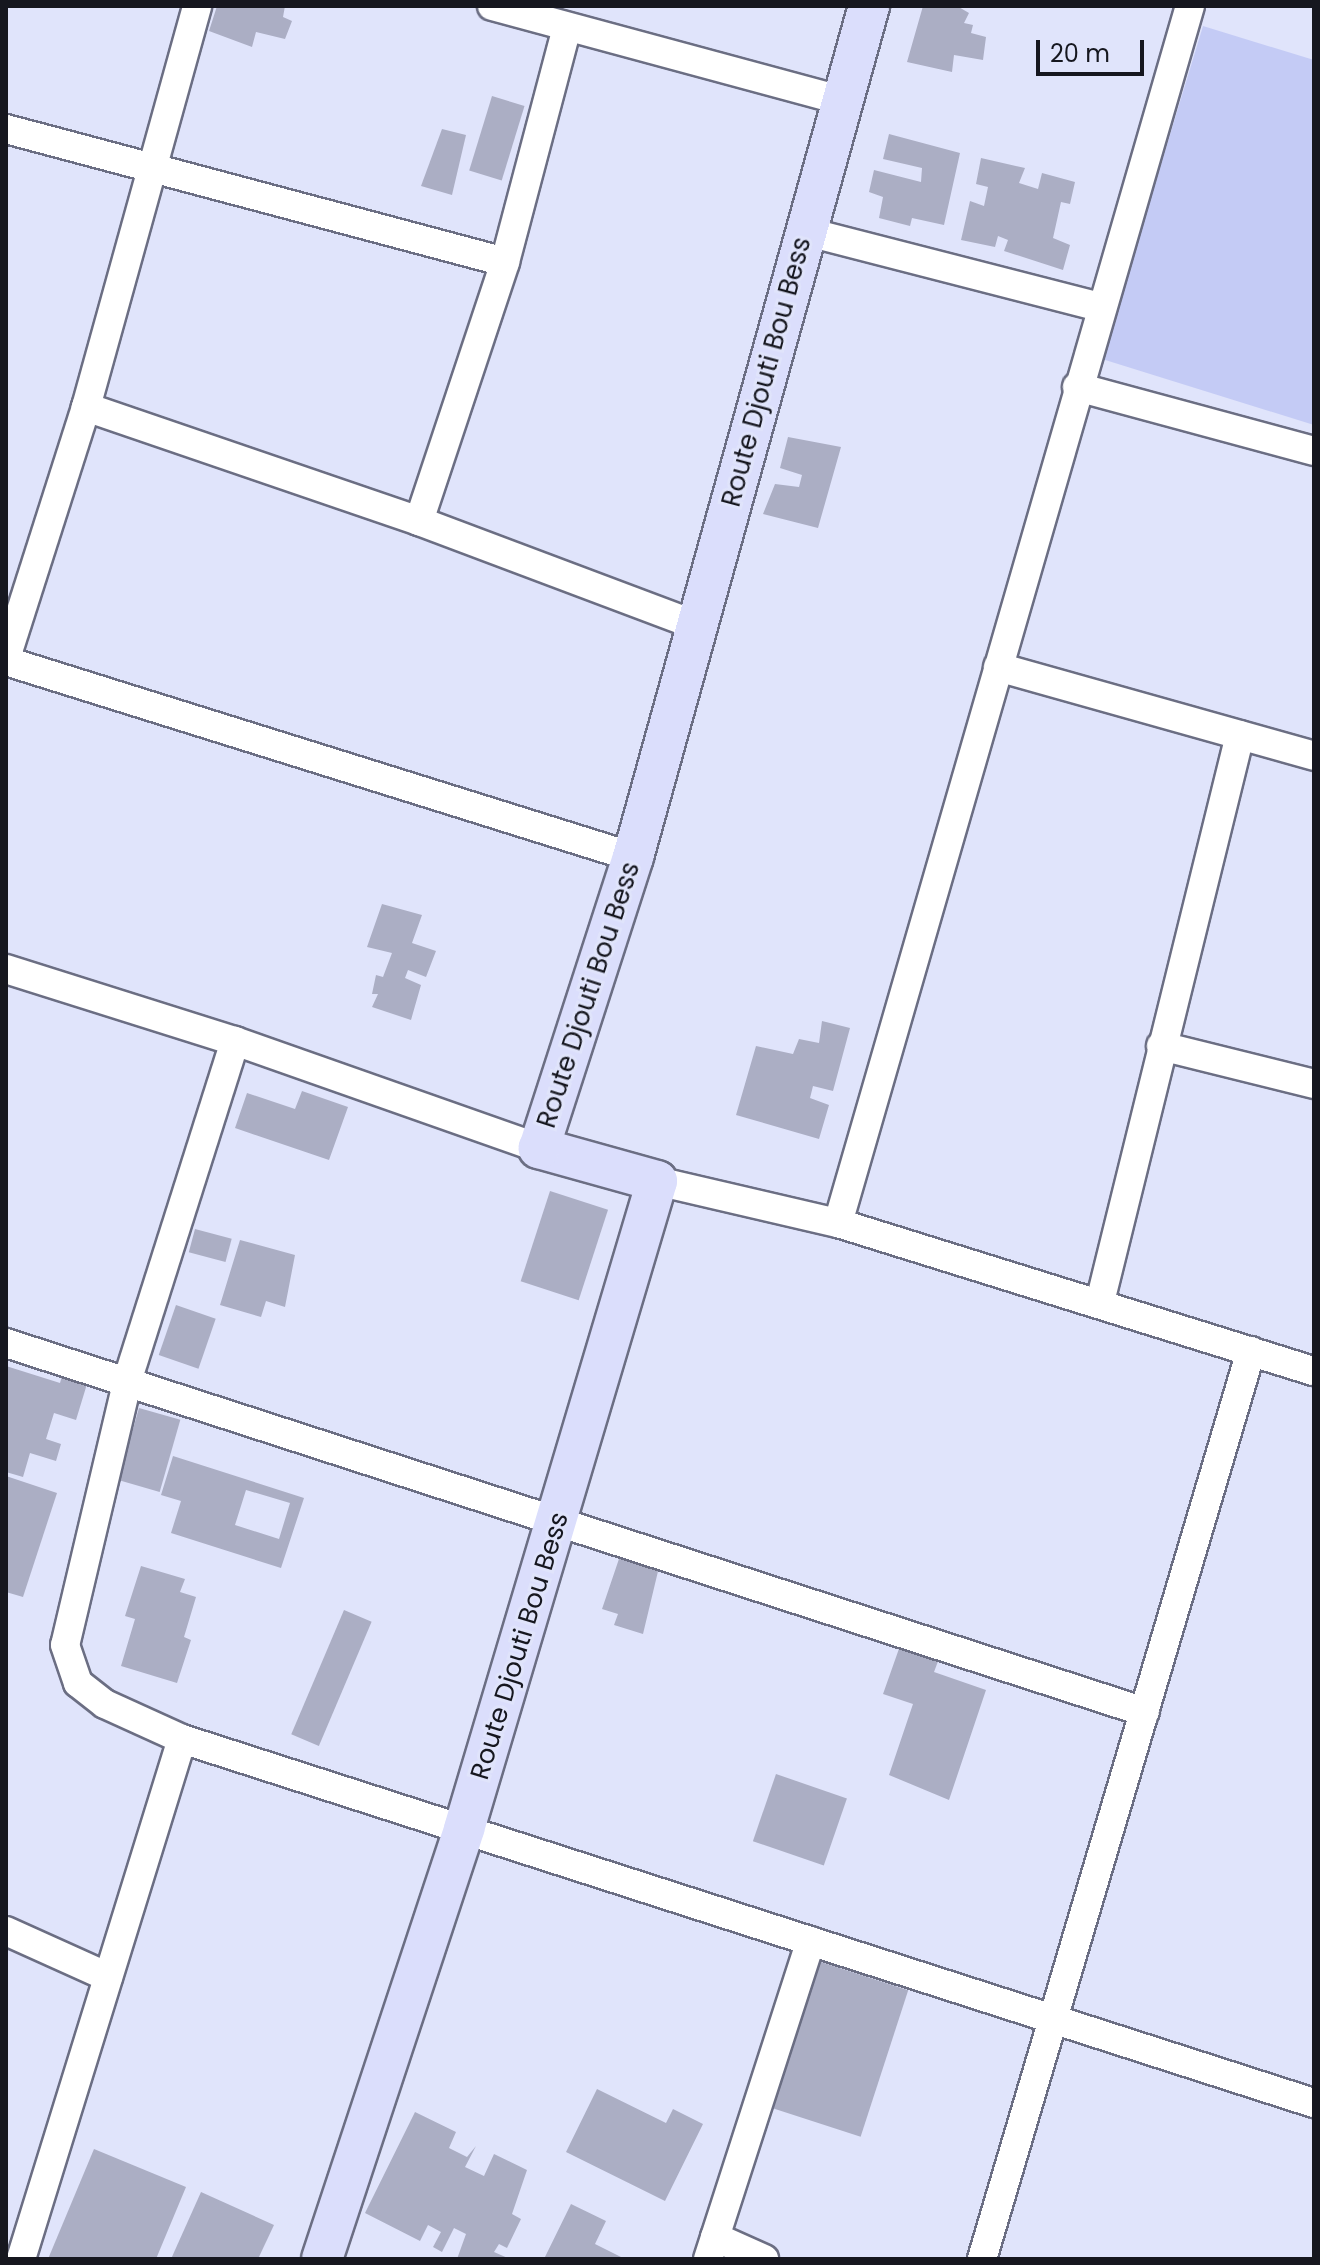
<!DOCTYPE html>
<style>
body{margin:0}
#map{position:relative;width:1320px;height:2265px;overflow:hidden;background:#e0e4fb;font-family:Poppins,sans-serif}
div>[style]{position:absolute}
.green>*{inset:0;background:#c4cbf5}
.building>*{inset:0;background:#abaec4;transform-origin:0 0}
.roads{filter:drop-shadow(2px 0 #6b6e83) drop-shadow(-2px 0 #6b6e83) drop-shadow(0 2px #6b6e83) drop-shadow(0 -2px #6b6e83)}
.street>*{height:28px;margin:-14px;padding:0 14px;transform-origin:14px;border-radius:14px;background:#fff}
.secondary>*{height:40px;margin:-20px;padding:0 20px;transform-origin:20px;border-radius:20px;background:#dbdefc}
span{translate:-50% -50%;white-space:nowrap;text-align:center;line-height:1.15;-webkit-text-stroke:6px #e0e4fb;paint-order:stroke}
.street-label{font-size:26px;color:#16171f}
.frame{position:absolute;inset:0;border:8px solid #16171f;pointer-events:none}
.scale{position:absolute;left:1036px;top:40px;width:108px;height:36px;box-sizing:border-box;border:4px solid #16171f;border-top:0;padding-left:10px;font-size:24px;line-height:28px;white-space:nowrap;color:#16171f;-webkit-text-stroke:6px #e0e4fb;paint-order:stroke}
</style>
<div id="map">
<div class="green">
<div style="clip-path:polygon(1203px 26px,1314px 60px,1314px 425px,1102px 359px)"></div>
</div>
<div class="building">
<div style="clip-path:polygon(217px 6px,285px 6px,283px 17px,292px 21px,285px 39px,256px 32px,252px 47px,209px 31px)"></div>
<div style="clip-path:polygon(923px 6px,957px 6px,969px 13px,964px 23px,973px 25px,971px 33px,986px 37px,983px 60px,954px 55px,952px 72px,907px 62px)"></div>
<div style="left:492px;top:96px;width:34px;height:78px;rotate:17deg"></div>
<div style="clip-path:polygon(442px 129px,466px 135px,452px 195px,421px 186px)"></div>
<div style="clip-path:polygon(889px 134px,960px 153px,944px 225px,912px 218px,910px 226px,879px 218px,883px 197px,869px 192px,874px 170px,921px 182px,922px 168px,883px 159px)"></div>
<div style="clip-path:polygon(981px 158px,1025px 168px,1019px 183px,1038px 189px,1042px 173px,1075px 182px,1070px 204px,1061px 202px,1053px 238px,1070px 245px,1063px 270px,1004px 251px,1008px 240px,998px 236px,995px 247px,961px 240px,970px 201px,984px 206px,988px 187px,976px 184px)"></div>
<div style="clip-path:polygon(788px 437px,841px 447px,818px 528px,763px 514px,775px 484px,799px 487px,802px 475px,780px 468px)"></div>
<div style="clip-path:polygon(382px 904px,422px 915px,412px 943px,436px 951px,426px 977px,408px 970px,405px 978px,421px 985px,411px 1020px,372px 1007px,378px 994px,372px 994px,376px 975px,383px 977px,392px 953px,367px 947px)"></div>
<div style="clip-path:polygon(822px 1021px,850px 1028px,833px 1091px,813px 1086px,810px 1098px,829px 1105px,819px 1139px,736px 1115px,756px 1046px,793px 1054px,799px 1039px,819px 1043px)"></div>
<div style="clip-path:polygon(302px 1091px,348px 1107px,329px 1160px,235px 1128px,247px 1093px,295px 1109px)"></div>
<div style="left:550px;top:1191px;width:61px;height:95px;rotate:18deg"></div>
<div style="left:195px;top:1229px;width:38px;height:24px;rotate:15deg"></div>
<div style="clip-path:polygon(240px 1240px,295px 1255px,285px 1307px,266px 1301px,261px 1317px,220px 1305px)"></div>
<div style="left:176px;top:1305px;width:42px;height:53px;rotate:19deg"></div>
<div style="clip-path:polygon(6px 1366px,60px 1383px,62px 1376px,87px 1384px,76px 1420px,54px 1413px,46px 1439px,61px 1444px,56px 1461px,30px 1453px,23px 1477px,6px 1472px)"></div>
<div style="left:139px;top:1408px;width:43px;height:75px;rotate:16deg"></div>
<div style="clip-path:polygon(evenodd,173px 1456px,304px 1498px,281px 1568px,171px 1533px,181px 1501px,161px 1495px,173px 1456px,246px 1490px,290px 1503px,279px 1539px,235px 1525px,246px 1490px)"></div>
<div style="clip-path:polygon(6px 1476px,57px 1493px,23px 1597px,6px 1592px)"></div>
<div style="clip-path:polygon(622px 1550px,660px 1563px,643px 1634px,614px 1625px,618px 1614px,602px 1609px)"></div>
<div style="clip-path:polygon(141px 1566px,185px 1579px,180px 1592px,196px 1597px,184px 1637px,191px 1640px,177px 1683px,121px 1666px,135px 1619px,125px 1616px)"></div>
<div style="left:344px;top:1610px;width:30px;height:135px;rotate:23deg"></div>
<div style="clip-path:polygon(901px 1643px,940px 1656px,934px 1672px,986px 1690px,949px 1800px,889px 1775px,913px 1704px,883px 1694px)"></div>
<div style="left:776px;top:1774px;width:75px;height:71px;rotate:19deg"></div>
<div style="left:815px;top:1960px;width:98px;height:154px;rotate:18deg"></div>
<div style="clip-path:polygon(597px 2089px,666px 2123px,673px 2109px,703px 2124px,665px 2201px,566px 2152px)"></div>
<div style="clip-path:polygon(415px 2112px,456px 2132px,449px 2148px,467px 2157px,476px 2146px,465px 2167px,484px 2176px,494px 2154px,527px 2170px,512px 2214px,521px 2219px,507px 2248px,499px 2244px,494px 2252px,510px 2259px,457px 2259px,466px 2234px,454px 2228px,442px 2252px,433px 2247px,441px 2232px,428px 2225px,420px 2241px,365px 2213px)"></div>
<div style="clip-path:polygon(94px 2149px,186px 2187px,156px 2259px,48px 2259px)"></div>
<div style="clip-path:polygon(201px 2192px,274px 2225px,258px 2259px,171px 2259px)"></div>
<div style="clip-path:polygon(571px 2204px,606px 2221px,595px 2244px,625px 2259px,544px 2259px)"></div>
</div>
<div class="roads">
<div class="street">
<div style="left:492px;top:6px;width:360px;rotate:15.1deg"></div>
<div style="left:6px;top:129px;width:516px;rotate:14.92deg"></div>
<div style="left:804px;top:231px;width:306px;rotate:14.4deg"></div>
<div style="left:1077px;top:387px;width:245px;rotate:15.1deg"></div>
<div style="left:86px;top:407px;width:352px;rotate:18.9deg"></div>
<div style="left:419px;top:521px;width:298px;rotate:20.6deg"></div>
<div style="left:419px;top:521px;width:273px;rotate:-71.6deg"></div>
<div style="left:505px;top:262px;width:242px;rotate:-75.2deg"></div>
<div style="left:6px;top:658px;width:263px;rotate:-72.3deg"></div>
<div style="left:86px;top:407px;width:416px;rotate:-74.5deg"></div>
<div style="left:6px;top:661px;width:657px;rotate:17.36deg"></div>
<div style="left:998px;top:667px;width:328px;rotate:15.7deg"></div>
<div style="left:6px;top:969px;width:240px;rotate:17.5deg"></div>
<div style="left:235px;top:1041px;width:322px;rotate:19.4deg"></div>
<div style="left:235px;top:1041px;width:355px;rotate:107.6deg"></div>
<div style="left:128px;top:1379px;width:273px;rotate:103.3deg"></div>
<div style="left:65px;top:1645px;width:40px;rotate:71.1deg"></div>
<div style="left:78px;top:1683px;width:34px;rotate:38deg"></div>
<div style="left:105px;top:1704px;width:85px;rotate:24.4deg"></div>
<div style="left:182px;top:1739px;width:1189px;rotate:17.83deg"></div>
<div style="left:1161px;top:1046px;width:158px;rotate:13.9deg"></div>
<div style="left:657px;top:1181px;width:186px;rotate:13.1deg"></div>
<div style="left:838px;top:1223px;width:498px;rotate:17.3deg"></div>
<div style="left:838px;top:1223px;width:1267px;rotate:-73.87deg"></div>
<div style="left:1100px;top:1302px;width:584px;rotate:-76.13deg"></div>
<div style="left:6px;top:1343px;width:1197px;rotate:17.95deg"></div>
<div style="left:6px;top:1931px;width:112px;rotate:24.3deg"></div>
<div style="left:715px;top:2237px;width:54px;rotate:24.2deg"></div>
<div style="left:21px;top:2259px;width:544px;rotate:-72.8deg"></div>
<div style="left:708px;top:2259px;width:334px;rotate:-72.1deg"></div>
<div style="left:982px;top:2259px;width:947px;rotate:-73.5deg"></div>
</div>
<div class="secondary">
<div style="left:322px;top:2259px;width:453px;rotate:-71.7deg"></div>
<div style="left:464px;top:1829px;width:676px;rotate:-73.41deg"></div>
<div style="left:657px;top:1181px;width:123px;rotate:-164.4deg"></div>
<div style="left:539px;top:1148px;width:306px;rotate:-72.1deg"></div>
<div style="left:633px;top:857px;width:883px;rotate:-74.5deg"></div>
</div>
</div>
<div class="street-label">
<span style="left:767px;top:372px;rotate:-75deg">Route Djouti Bou Bess</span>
<span style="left:589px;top:995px;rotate:-72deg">Route Djouti Bou Bess</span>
<span style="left:520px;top:1646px;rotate:-73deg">Route Djouti Bou Bess</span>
</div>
<div class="frame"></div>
<div class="scale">20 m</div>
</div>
